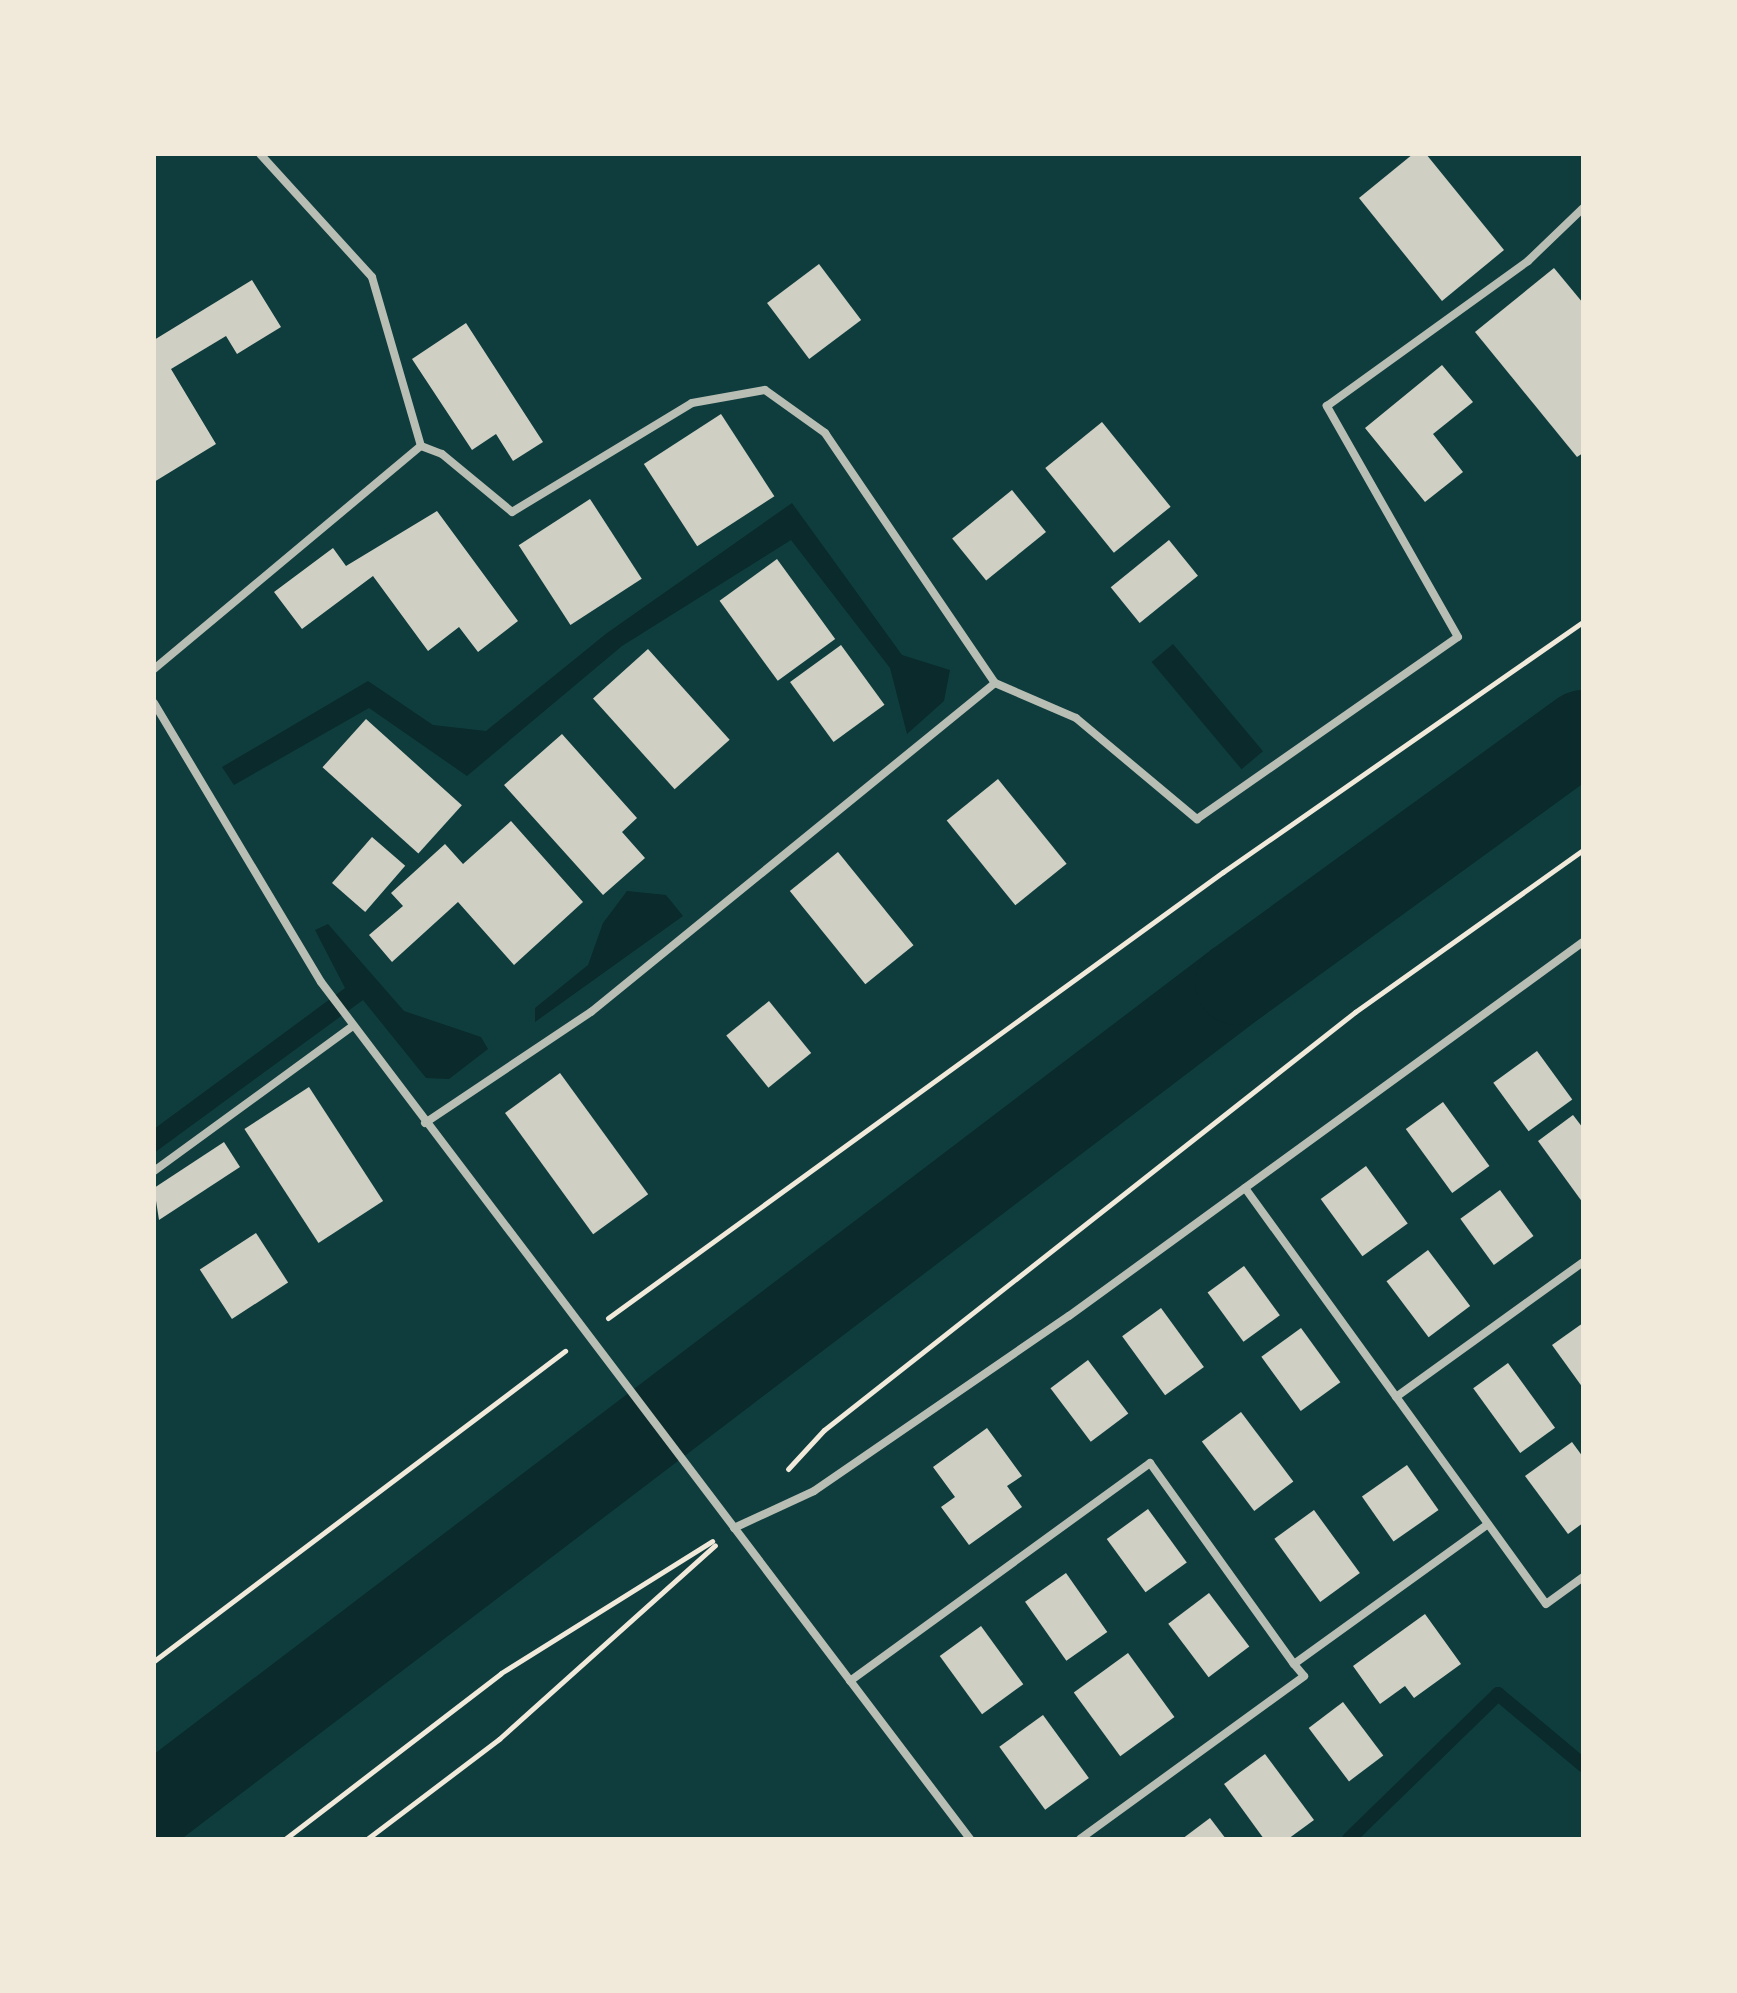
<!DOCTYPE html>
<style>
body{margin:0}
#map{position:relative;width:1737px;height:1993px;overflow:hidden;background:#0f3d3e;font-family:Karla,sans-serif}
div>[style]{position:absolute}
.water>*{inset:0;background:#0a2a2b;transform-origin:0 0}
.stream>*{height:14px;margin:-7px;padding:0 7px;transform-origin:7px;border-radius:7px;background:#0a2a2b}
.river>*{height:84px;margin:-42px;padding:0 42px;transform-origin:42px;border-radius:42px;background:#0a2a2b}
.building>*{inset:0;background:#cfcfc3;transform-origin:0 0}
.path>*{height:5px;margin:-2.5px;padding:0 2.5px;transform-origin:2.5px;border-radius:2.5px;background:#f1e9da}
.minor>*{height:8px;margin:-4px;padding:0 4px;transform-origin:4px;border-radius:4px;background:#b8beb3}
span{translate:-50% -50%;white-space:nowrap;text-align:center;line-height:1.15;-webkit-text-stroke:6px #f1e9da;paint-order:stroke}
.frame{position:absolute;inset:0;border:156px solid #f1e9da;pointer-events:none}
</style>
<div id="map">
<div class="water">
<div style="clip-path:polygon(792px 503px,902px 655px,950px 670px,944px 701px,907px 734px,890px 668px,791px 540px,622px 646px,467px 776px,369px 708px,234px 785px,222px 767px,368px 681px,433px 725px,486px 731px,607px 633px)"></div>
<div style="left:1173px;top:644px;width:140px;height:28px;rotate:50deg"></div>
<div style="clip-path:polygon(627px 891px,666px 895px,683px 916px,535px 1022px,535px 1008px,588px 965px,603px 923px)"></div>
<div style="clip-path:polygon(328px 924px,404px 1011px,481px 1037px,488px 1049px,449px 1079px,426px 1078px,363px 1000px,154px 1153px,154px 1129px,345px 988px,315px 930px)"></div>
</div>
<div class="stream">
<div style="left:1349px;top:1839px;width:208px;rotate:-44.2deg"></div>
<div style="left:1498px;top:1694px;width:111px;rotate:39.9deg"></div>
</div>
<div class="river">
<div style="left:154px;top:1807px;width:1361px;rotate:-37.27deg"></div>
<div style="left:1237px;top:983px;width:427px;rotate:-36deg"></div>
</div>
<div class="building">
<div style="clip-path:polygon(1413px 154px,1426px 154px,1504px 250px,1442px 301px,1359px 198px)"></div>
<div style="left:819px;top:264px;width:70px;height:65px;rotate:53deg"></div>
<div style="clip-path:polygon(1554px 268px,1583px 303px,1583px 453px,1577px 457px,1475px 332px)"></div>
<div style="clip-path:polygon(252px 280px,281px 327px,237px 354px,226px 336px,171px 369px,216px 444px,154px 482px,154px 340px)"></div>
<div style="clip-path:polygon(466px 323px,543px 442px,513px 461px,496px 434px,472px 450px,412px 359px)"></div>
<div style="clip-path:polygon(1442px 365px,1473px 402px,1433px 434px,1463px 472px,1425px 502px,1365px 428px)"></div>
<div style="left:721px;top:414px;width:98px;height:92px;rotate:57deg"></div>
<div style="left:1102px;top:422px;width:109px;height:73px;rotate:51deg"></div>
<div style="left:1012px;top:490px;width:54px;height:77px;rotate:51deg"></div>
<div style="left:590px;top:499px;width:95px;height:85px;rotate:57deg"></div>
<div style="clip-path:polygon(437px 511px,518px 621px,478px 652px,459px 627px,428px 651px,373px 576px,302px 629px,274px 592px,333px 548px,346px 566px)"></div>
<div style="left:1169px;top:540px;width:46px;height:75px;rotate:51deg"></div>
<div style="left:777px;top:559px;width:99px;height:71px;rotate:54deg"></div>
<div style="left:841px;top:645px;width:74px;height:63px;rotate:54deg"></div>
<div style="left:648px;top:649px;width:122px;height:74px;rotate:48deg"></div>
<div style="left:366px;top:719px;width:129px;height:65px;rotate:42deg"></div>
<div style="clip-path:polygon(562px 734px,637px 818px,622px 832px,645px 858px,603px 895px,504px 785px)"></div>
<div style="left:998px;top:779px;width:109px;height:66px;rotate:51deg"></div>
<div style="clip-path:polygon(511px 821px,583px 902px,514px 965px,458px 902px,392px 962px,369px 935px,403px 906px,391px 893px,445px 844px,463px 864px)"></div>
<div style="left:372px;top:837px;width:44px;height:61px;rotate:41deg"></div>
<div style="left:838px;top:852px;width:120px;height:62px;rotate:51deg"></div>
<div style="left:769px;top:1001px;width:67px;height:55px;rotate:51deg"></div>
<div style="left:1537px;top:1051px;width:60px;height:54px;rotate:54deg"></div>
<div style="left:560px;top:1073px;width:150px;height:68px;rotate:54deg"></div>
<div style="left:309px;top:1087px;width:136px;height:77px;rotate:57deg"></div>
<div style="left:1443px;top:1102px;width:79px;height:46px;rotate:54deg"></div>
<div style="clip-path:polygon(1573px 1115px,1583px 1128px,1583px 1203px,1538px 1141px)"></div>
<div style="clip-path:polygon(224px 1142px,240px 1167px,159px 1220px,154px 1188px)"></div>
<div style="left:1366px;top:1166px;width:71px;height:56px;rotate:54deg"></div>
<div style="left:1500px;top:1190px;width:57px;height:49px;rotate:54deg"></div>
<div style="left:256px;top:1233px;width:59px;height:67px;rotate:57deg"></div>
<div style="left:1428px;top:1250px;width:70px;height:52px;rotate:53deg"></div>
<div style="left:1244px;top:1266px;width:61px;height:45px;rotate:54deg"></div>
<div style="left:1161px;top:1308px;width:73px;height:48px;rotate:54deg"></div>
<div style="clip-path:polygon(1583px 1323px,1583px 1388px,1552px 1345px)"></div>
<div style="left:1301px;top:1328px;width:67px;height:49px;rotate:54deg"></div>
<div style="left:1088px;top:1360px;width:67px;height:47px;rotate:53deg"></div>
<div style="left:1508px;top:1363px;width:80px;height:43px;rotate:54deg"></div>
<div style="left:1241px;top:1412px;width:87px;height:49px;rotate:53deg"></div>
<div style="clip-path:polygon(987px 1428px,1022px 1476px,1007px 1486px,1022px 1507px,969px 1545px,941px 1507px,955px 1497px,933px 1467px)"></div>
<div style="clip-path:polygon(1572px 1442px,1583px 1457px,1583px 1523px,1568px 1534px,1525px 1476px)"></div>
<div style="left:1407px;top:1465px;width:55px;height:55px;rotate:55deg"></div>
<div style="left:1148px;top:1509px;width:66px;height:51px;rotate:54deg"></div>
<div style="left:1314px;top:1510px;width:78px;height:49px;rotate:54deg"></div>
<div style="left:1066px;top:1573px;width:72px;height:50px;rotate:55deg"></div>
<div style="left:1209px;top:1593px;width:67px;height:51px;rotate:53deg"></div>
<div style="clip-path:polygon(1425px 1614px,1461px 1664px,1414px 1698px,1405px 1686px,1380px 1704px,1353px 1666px)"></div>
<div style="left:981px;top:1626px;width:72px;height:51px;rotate:54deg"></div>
<div style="left:1128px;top:1653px;width:79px;height:67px;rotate:54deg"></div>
<div style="left:1343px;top:1702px;width:67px;height:43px;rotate:53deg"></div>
<div style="left:1043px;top:1715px;width:78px;height:54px;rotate:54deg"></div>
<div style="clip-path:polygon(1265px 1754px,1314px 1820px,1288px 1839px,1264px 1839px,1224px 1784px)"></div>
<div style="clip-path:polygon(1210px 1818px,1226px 1839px,1182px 1839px)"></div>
</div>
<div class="path">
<div style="left:608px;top:1318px;width:760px;rotate:-35.95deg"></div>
<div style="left:1223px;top:872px;width:438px;rotate:-34.8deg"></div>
<div style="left:788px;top:1469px;width:53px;rotate:-47.3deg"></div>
<div style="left:824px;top:1430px;width:676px;rotate:-38.21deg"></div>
<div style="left:1355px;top:1012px;width:280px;rotate:-35.4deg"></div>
<div style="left:154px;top:1661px;width:515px;rotate:-37.03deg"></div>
<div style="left:285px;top:1839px;width:272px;rotate:-37.5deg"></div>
<div style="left:501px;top:1673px;width:249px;rotate:-32deg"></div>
<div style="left:367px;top:1839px;width:166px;rotate:-37.1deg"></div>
<div style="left:499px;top:1739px;width:290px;rotate:-41.9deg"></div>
</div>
<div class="minor">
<div style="left:421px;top:446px;width:22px;rotate:21deg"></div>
<div style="left:442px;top:454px;width:91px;rotate:39.6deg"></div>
<div style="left:512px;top:512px;width:210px;rotate:-31.2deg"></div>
<div style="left:692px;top:403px;width:74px;rotate:-10.1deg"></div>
<div style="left:765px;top:390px;width:74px;rotate:35.6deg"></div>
<div style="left:825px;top:433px;width:302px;rotate:55.8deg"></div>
<div style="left:154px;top:669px;width:348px;rotate:-39.9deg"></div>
<div style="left:421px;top:446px;width:176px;rotate:-106.2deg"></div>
<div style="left:372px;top:277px;width:166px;rotate:-132.3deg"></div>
<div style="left:154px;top:703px;width:325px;rotate:59.1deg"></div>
<div style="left:321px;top:982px;width:1075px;rotate:52.86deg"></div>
<div style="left:425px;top:1123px;width:200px;rotate:-33.8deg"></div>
<div style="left:591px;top:1012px;width:521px;rotate:-39.16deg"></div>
<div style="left:995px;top:683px;width:88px;rotate:23.4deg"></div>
<div style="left:1076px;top:718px;width:158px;rotate:39.9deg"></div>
<div style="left:1197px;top:819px;width:318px;rotate:-34.9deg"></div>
<div style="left:1458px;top:637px;width:266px;rotate:-119.6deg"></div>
<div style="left:1327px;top:406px;width:248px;rotate:-35.8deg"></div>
<div style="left:1528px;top:261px;width:76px;rotate:-43.9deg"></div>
<div style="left:154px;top:1171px;width:246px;rotate:-36.1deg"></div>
<div style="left:1245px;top:1188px;width:513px;rotate:54.11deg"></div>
<div style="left:1546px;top:1604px;width:46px;rotate:-36.1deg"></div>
<div style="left:1396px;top:1397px;width:231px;rotate:-35.8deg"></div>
<div style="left:734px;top:1528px;width:88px;rotate:-24.8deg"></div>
<div style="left:814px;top:1491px;width:309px;rotate:-34.5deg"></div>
<div style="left:1069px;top:1316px;width:636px;rotate:-36.04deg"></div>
<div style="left:850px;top:1681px;width:371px;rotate:-36deg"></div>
<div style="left:1150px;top:1463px;width:247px;rotate:54.4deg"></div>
<div style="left:1080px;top:1839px;width:277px;rotate:-36deg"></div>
<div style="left:1304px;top:1676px;width:16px;rotate:-130deg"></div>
<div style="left:1294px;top:1664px;width:239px;rotate:-35.8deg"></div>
</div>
<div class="frame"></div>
</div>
